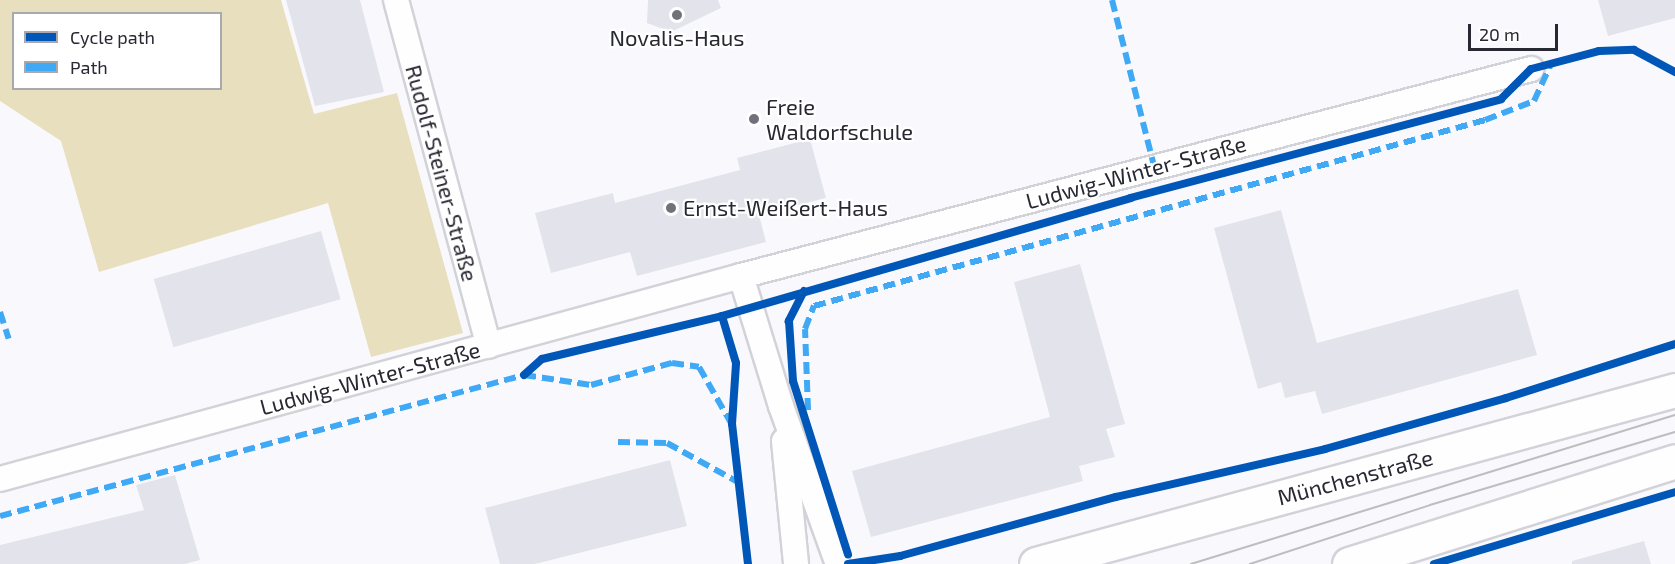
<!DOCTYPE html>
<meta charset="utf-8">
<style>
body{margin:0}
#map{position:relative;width:1675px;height:564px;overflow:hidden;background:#f9f9fd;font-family:"Exo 2",sans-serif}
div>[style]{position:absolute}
.green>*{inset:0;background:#e8dfbf}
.building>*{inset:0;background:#e3e3ec;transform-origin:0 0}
.roads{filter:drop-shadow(2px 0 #d2d2d9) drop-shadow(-2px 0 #d2d2d9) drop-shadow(0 2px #d2d2d9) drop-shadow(0 -2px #d2d2d9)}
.minor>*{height:24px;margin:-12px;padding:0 12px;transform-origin:12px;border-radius:12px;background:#fefeff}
.secondary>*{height:33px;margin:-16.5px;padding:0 16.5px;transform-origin:16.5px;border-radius:16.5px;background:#fefeff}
.tram>*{height:1.5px;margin:-0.75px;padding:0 0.75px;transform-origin:0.75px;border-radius:0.75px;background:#bebec0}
.quiet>*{height:6px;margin-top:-3px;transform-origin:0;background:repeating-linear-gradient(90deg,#3fa9f5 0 12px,transparent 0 18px)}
.cycleway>*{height:8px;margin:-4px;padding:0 4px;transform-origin:4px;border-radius:4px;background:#0057b8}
.dots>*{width:16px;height:16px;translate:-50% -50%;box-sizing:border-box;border:3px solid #fff;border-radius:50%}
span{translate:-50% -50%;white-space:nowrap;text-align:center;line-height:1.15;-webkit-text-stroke:4.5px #fff;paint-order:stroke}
.poi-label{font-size:22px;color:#282833}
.left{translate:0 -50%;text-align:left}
.street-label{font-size:22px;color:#282833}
.legend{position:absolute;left:12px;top:12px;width:210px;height:78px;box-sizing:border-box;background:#fff;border:2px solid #a9a9ad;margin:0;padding:8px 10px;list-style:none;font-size:18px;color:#282833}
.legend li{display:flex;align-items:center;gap:12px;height:30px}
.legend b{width:30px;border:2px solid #a9a9ad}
.scale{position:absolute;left:1468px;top:24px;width:90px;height:27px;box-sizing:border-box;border:3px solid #282833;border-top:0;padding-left:8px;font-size:18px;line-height:21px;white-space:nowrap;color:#282833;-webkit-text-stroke:4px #fff;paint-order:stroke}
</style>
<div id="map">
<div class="green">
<div style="clip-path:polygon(evenodd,0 0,281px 0,314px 114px,397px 93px,463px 333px,371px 357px,328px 203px,99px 272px,61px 141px,0 101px,0 0,14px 14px,220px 14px,220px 88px,14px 88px,14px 14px)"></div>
</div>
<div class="building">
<div style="clip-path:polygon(286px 0,360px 0,384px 92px,315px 106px)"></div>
<div style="clip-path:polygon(648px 0,718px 0,721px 8px,671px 32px,647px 23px)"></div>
<div style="clip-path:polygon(1598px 0,1675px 0,1675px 18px,1608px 36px)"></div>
<div style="clip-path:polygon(810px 139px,826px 198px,759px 215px,766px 242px,637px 276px,630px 252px,551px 273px,535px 213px,613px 193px,615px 203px,740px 170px,737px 158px)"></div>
<div style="clip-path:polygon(1281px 210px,1317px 343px,1518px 289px,1537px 355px,1322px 414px,1315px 391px,1285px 398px,1281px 382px,1258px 389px,1214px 228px)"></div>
<div style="left:321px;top:231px;width:71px;height:174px;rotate:74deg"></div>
<div style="clip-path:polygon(1080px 264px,1125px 424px,1106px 429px,1115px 457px,1079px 466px,1083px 481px,871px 537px,852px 471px,1050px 417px,1014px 282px)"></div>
<div style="clip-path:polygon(670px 460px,687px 526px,535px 564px,500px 564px,485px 508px)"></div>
<div style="clip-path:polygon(175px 475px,200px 560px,185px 564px,0 564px,0 545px,144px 510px,136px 485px)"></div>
<div style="clip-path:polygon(1644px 541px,1651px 564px,1572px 564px,1572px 561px)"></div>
</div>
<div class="roads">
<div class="minor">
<div style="left:396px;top:0;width:358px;rotate:75deg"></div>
<div style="left:741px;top:276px;width:136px;rotate:72.9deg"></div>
<div style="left:781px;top:406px;width:168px;rotate:70.2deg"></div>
<div style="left:784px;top:441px;width:124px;rotate:84.4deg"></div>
<div style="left:0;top:479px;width:768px;rotate:-15.32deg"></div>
<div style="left:741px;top:276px;width:817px;rotate:-14.68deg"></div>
</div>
<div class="secondary">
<div style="left:1036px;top:564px;width:662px;rotate:-15.23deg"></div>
<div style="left:1349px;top:564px;width:342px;rotate:-17.5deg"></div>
</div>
</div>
<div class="tram">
<div style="left:1191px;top:564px;width:506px;rotate:-17.11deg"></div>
<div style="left:1250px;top:564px;width:189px;rotate:-18.1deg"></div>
<div style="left:1430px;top:505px;width:256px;rotate:-16.6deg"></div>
</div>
<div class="quiet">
<div style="left:1112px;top:0;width:171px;rotate:75.8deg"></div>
<div style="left:0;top:312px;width:28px;rotate:72deg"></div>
<div style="left:808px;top:410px;width:81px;rotate:-92.1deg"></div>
<div style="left:805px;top:329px;width:25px;rotate:-69deg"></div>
<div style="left:814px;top:306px;width:696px;rotate:-15.49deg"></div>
<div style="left:1485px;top:120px;width:53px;rotate:-21.2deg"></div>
<div style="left:1534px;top:101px;width:41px;rotate:-65.3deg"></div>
<div style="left:618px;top:442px;width:49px;rotate:1.2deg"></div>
<div style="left:667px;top:443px;width:81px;rotate:28.8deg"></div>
<div style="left:0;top:516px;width:543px;rotate:-15.06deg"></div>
<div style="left:524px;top:375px;width:68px;rotate:8.5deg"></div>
<div style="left:591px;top:385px;width:84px;rotate:-15.2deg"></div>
<div style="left:672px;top:363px;width:27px;rotate:8deg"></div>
<div style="left:699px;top:367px;width:64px;rotate:60.3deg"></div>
</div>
<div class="cycleway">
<div style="left:804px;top:291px;width:34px;rotate:117deg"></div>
<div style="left:789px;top:321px;width:60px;rotate:86.2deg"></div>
<div style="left:793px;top:381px;width:182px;rotate:72.4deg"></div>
<div style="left:524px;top:375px;width:24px;rotate:-42deg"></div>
<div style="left:542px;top:359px;width:185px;rotate:-13.4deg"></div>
<div style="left:748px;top:564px;width:141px;rotate:-96.5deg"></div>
<div style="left:732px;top:424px;width:61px;rotate:-86.2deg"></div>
<div style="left:736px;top:363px;width:49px;rotate:-106.6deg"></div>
<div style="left:722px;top:316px;width:425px;rotate:-16.1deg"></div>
<div style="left:1130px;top:198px;width:384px;rotate:-14.9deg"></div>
<div style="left:1501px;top:99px;width:42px;rotate:-45deg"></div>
<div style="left:1531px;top:69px;width:70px;rotate:-14.8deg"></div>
<div style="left:1599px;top:51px;width:35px;rotate:-2deg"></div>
<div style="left:1634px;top:50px;width:47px;rotate:28.2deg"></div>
<div style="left:848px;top:564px;width:53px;rotate:-8.7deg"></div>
<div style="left:900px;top:556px;width:224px;rotate:-15.3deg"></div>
<div style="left:1116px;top:497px;width:214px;rotate:-12.9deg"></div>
<div style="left:1325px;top:449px;width:188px;rotate:-15.7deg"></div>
<div style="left:1506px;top:398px;width:177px;rotate:-17.7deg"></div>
<div style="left:1434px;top:564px;width:252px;rotate:-16.6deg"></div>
</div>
<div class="dots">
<div style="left:677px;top:15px;background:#71717a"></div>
<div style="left:754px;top:119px;background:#71717a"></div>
<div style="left:671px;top:208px;background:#71717a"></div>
</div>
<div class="poi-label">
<span style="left:677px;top:38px">Novalis-Haus</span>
<span class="left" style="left:766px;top:119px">Freie<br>Waldorfschule</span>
<span class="left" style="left:683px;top:208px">Ernst-Weißert-Haus</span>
</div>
<div class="street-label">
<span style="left:1136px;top:172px;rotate:-15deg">Ludwig-Winter-Straße</span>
<span style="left:442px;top:173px;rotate:75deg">Rudolf-Steiner-Straße</span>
<span style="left:370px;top:378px;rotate:-15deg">Ludwig-Winter-Straße</span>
<span style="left:1355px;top:477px;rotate:-15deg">Münchenstraße</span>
</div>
<ul class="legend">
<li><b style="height:8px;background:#0057b8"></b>Cycle path</li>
<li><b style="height:8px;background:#3fa9f5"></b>Path</li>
</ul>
<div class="scale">20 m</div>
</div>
